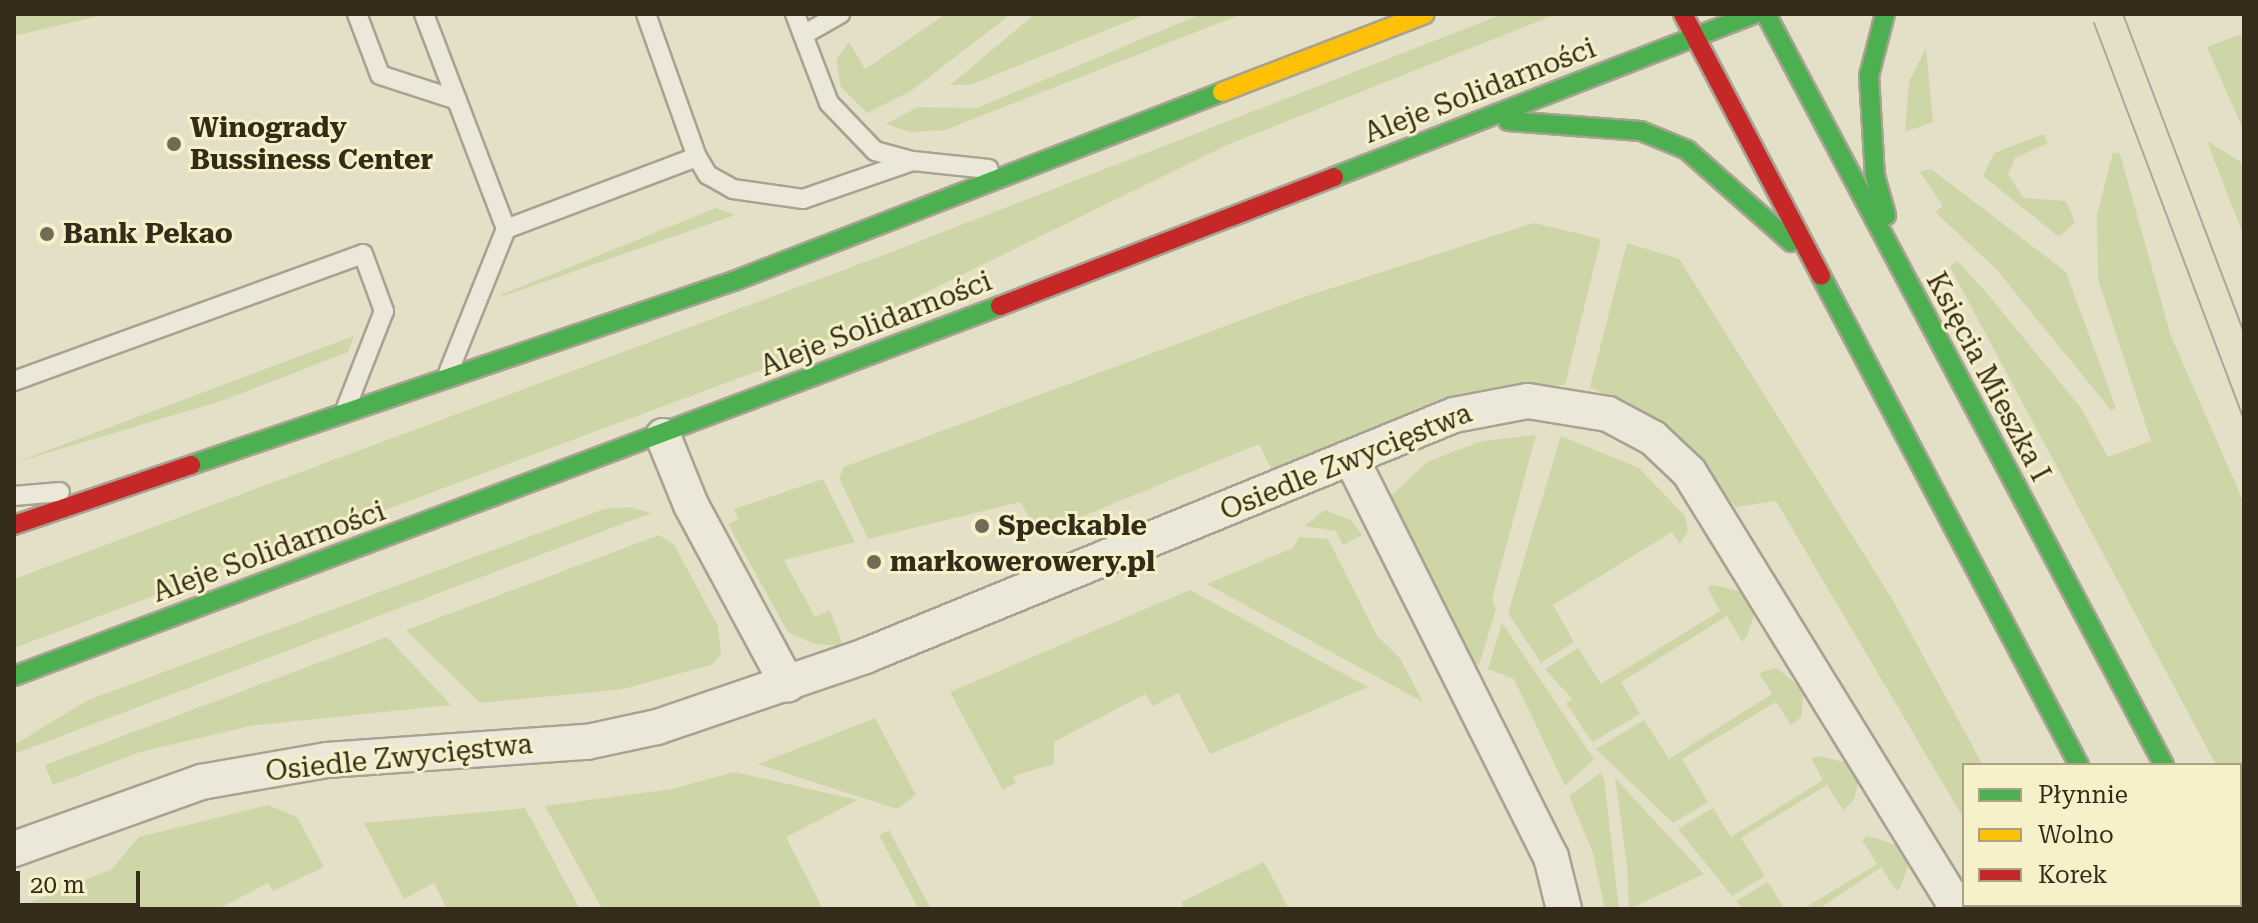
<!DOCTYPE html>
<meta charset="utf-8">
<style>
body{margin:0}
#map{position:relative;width:2258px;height:923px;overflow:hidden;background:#e3e0c7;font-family:"Roboto Serif",serif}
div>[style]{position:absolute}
.green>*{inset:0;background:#ced6a8;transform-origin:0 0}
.roads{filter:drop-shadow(2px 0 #a7a291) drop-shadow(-2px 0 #a7a291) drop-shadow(0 2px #a7a291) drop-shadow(0 -2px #a7a291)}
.lane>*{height:18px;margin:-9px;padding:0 9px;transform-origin:9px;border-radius:9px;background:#ebe8d9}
.street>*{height:34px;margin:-17px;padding:0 17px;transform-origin:17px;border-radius:17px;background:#ebe8d9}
.fast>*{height:18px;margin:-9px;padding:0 9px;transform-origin:9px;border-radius:9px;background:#4caf50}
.slow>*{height:18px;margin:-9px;padding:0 9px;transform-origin:9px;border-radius:9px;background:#ffc107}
.jam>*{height:18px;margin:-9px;padding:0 9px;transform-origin:9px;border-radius:9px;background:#c62828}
.tram>*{height:2px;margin:-1px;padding:0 1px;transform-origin:1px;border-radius:1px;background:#a9a79a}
.dots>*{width:22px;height:22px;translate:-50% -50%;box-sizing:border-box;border:4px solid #f7f1ca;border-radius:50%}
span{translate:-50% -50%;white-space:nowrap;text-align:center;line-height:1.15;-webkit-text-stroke:6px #f7f1ca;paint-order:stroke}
.street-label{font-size:28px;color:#352b1a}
.poi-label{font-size:28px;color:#352b1a;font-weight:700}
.left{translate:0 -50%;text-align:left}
.frame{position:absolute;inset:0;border:16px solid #352b1a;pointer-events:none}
.legend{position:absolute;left:1962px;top:763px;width:280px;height:144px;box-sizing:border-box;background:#f7f1ca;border:2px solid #a9a284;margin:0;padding:10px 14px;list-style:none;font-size:24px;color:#352b1a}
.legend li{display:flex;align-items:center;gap:16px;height:40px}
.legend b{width:40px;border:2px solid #a9a284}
.scale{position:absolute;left:16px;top:871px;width:124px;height:36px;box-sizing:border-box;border:4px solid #352b1a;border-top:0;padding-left:10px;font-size:24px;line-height:28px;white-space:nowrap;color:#352b1a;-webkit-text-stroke:6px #f7f1ca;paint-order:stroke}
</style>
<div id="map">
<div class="green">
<div style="clip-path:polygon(14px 14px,107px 14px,14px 36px)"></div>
<div style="clip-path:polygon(946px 14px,1011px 14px,911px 91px,867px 113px,841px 87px,836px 60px,849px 42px,865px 69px)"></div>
<div style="clip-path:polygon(1035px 14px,1146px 14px,970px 85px,950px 85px)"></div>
<div style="clip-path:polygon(1201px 14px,1242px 14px,945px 130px,910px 132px,886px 124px,918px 107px,977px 108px)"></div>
<div style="clip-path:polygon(1503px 14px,1557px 14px,1227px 145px,790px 359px,14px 648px,14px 579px,889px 253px)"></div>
<div style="clip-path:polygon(2244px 33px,2244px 132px,2207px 47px)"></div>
<div style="clip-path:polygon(1926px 48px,1933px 122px,1905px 132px,1909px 82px)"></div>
<div style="clip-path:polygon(2044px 134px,2048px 143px,2015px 158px,2008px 175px,2024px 198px,2066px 201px,2075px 222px,2059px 237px,1983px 176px,1994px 153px)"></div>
<div style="clip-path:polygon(2207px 141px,2244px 164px,2244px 237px)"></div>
<div style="clip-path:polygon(2113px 152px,2120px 154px,2171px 336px,2244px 503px,2244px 817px,2240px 765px,2216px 765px,1950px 267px,1957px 261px,1985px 291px,2081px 408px,2108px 457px,2151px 441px,2098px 279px,2097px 215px)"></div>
<div style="clip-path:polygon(1931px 169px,2066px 272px,2116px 408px,2111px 410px,1996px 269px,1935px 212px,1943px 206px,1920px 172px)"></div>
<div style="clip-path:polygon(716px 208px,735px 215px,501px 297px,503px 294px)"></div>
<div style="clip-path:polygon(1534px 223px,1601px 239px,1565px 385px,1480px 390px,1272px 471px,1259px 444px,1039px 534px,1020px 502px,868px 539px,839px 478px,844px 467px,1301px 298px)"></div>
<div style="clip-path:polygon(1627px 243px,1679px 259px,1891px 597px,1983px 765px,1964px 765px,1964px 819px,1776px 501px,1736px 507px,1664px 424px,1590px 387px)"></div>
<div style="clip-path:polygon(354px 336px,348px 352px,224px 400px,14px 463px)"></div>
<div style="clip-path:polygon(1536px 435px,1492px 599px,1496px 609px,1479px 665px,1470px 663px,1389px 498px,1427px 462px,1482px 441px)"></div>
<div style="clip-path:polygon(1561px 436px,1639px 468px,1685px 516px,1688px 531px,1680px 544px,1672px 532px,1553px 605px,1574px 642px,1541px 663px,1508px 613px)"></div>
<div style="clip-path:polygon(823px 479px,855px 542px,784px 560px,815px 617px,830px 610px,843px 646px,815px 644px,788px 632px,728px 524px,739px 519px,734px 509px)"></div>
<div style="clip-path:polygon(629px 507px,651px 513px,14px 754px,14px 745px,88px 700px,604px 509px)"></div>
<div style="clip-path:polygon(1325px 510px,1351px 520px,1362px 535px,1343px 545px,1336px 531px,1304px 526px)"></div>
<div style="clip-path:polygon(659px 535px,674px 545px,718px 626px,721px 654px,713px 664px,624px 689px,480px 703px,406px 630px)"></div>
<div style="clip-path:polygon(1299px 537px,1328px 539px,1377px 636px,1400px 658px,1423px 702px,1207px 584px,1293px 548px)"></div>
<div style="clip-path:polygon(1713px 585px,1744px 592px,1754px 615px,1747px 636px,1742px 642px,1727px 616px,1621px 682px,1640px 714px,1592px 742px,1566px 703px,1572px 699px,1545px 669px,1578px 648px,1601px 684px,1720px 611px,1707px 587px)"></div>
<div style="clip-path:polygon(1190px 590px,1368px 687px,1210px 754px,1178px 693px,1153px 706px,1145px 694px,1054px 742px,1054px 764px,1013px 776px,1016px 783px,1003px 790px,950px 692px)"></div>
<div style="clip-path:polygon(1502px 623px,1594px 759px,1565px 786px,1514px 679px,1488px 669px)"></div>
<div style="clip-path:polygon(387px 637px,451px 705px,250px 726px,140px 752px,53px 785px,45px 765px)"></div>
<div style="clip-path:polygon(1776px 668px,1804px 689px,1801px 717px,1791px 725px,1776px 702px,1682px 759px,1708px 802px,1673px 823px,1596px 749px,1644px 720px,1669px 759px,1772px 694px,1759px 673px)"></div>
<div style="clip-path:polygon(875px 718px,916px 795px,897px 809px,758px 764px)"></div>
<div style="clip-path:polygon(1818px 756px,1848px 763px,1858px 782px,1854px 800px,1843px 810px,1827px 785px,1741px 838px,1765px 876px,1732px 896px,1678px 829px,1713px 808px,1731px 837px,1823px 780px,1811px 759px)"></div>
<div style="clip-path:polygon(734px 772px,858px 800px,786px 837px,823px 909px,602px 909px,545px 806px,672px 789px)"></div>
<div style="clip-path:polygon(1600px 773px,1604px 778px,1619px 909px,1605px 909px,1593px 853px,1569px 796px)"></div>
<div style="clip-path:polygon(1615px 778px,1704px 874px,1629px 909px,1627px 865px)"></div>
<div style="clip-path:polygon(268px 805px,297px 817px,324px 867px,273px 891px,268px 883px,218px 909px,14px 909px,112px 869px,139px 837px)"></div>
<div style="clip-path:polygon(525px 808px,580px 909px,447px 909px,434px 883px,404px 899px,364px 823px)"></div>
<div style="left:889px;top:830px;width:89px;height:11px;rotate:62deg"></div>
<div style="clip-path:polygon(1868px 836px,1899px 846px,1908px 866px,1901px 886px,1897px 891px,1881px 867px,1819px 909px,1803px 909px,1877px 864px,1862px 840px)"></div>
<div style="clip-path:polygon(1264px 862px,1289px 909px,1184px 909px,1181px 902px)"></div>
<div style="clip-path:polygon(1768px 882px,1785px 909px,1743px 909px,1736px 901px)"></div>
</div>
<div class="roads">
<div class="lane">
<div style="left:357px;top:14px;width:65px;rotate:69.3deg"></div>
<div style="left:380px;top:75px;width:81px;rotate:18deg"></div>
<div style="left:424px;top:14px;width:230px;rotate:69.1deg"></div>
<div style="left:506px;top:229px;width:155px;rotate:111.9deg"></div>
<div style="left:646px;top:14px;width:152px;rotate:70.4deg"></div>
<div style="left:697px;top:157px;width:21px;rotate:59deg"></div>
<div style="left:708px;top:175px;width:29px;rotate:29deg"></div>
<div style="left:733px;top:189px;width:71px;rotate:8.1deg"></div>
<div style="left:803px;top:199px;width:116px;rotate:-19.1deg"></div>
<div style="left:913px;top:161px;width:76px;rotate:6deg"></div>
<div style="left:795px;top:14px;width:95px;rotate:69.1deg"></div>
<div style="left:829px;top:103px;width:66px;rotate:46.2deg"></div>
<div style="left:875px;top:151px;width:39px;rotate:15deg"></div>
<div style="left:803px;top:35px;width:43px;rotate:-29.6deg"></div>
<div style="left:506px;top:229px;width:204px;rotate:-20.7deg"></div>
<div style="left:14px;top:381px;width:371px;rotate:-20deg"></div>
<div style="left:363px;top:254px;width:61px;rotate:69.8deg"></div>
<div style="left:384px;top:311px;width:104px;rotate:111.4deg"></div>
<div style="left:14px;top:496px;width:46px;rotate:-5deg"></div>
</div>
<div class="street">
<div style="left:663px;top:436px;width:74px;rotate:67.9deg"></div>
<div style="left:691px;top:505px;width:204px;rotate:61.7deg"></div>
<div style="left:1351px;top:458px;width:446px;rotate:63.4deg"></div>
<div style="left:1551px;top:857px;width:54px;rotate:76deg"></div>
<div style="left:14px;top:849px;width:199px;rotate:-19.7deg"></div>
<div style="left:201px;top:782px;width:128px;rotate:-9.9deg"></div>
<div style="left:327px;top:760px;width:261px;rotate:-4deg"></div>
<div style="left:587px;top:742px;width:72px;rotate:-12.1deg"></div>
<div style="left:657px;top:727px;width:220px;rotate:-18.8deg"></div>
<div style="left:865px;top:656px;width:636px;rotate:-22.25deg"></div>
<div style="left:1454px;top:415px;width:75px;rotate:-10.7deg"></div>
<div style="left:1528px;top:401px;width:81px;rotate:9.2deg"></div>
<div style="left:1608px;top:414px;width:51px;rotate:28.1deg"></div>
<div style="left:1653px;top:438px;width:50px;rotate:43.4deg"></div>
<div style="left:1689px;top:472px;width:513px;rotate:58.39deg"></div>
</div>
<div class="fast">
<div style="left:1766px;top:14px;width:850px;rotate:62.08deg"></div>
<div style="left:1885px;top:14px;width:64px;rotate:104.5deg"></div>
<div style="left:1869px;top:76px;width:100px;rotate:86.6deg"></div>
<div style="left:1875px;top:176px;width:41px;rotate:74.2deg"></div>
<div style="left:1508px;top:121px;width:133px;rotate:4.3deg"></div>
<div style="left:1641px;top:131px;width:50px;rotate:22.4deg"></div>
<div style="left:1687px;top:150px;width:139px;rotate:41.5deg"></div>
<div style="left:1334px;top:177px;width:451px;rotate:-21.2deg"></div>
<div style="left:1821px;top:276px;width:553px;rotate:62.18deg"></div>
<div style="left:191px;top:465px;width:573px;rotate:-18.72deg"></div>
<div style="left:734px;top:281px;width:523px;rotate:-21.17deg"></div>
<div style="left:14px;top:676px;width:1053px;rotate:-20.57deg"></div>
<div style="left:2154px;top:905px;width:4px;rotate:63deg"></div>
<div style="left:2239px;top:905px;width:4px;rotate:63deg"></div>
</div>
<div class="slow">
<div style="left:1222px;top:92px;width:217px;rotate:-21deg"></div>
</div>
<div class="jam">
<div style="left:1683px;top:14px;width:296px;rotate:62.2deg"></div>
<div style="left:1000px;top:306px;width:358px;rotate:-21.1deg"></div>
<div style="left:14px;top:525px;width:187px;rotate:-18.7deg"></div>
</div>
</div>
<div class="tram">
<div style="left:2123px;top:14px;width:341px;rotate:69.2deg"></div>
<div style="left:2094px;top:23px;width:423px;rotate:69.3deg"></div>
</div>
<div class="dots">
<div style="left:174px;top:144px;background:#726a57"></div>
<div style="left:47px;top:234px;background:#726a57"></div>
<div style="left:982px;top:526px;background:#726a57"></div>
<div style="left:874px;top:562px;background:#726a57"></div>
</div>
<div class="street-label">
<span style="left:1480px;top:91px;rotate:-21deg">Aleje Solidarności</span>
<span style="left:876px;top:324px;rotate:-21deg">Aleje Solidarności</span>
<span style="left:1988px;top:377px;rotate:62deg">Księcia Mieszka I</span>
<span style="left:1346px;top:462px;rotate:-22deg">Osiedle Zwycięstwa</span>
<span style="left:269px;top:552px;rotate:-20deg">Aleje Solidarności</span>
<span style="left:399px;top:758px;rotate:-6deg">Osiedle Zwycięstwa</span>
</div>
<div class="poi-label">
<span class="left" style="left:190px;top:144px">Winogrady<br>Bussiness Center</span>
<span class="left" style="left:63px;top:234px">Bank Pekao</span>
<span class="left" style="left:998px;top:526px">Speckable</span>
<span class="left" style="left:890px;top:562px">markowerowery.pl</span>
</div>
<div class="frame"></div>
<ul class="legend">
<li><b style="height:10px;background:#4caf50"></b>Płynnie</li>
<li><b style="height:10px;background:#ffc107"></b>Wolno</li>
<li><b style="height:10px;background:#c62828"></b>Korek</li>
</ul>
<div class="scale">20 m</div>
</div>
